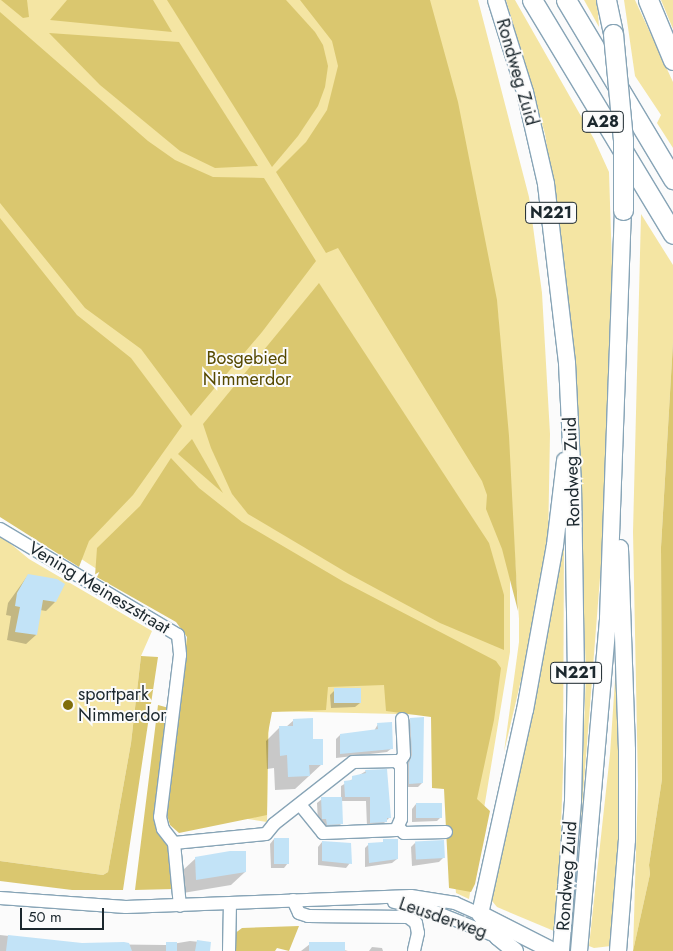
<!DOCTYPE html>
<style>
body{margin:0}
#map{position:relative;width:673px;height:951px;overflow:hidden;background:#fbfbfb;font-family:Jost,sans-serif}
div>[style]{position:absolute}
.green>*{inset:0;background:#f4e5a3}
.forest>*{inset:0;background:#dac76f}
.shadow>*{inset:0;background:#0003}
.building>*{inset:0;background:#c2e3f7;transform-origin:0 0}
.roads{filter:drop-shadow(1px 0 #87a4b6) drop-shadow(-1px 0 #87a4b6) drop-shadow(0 1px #87a4b6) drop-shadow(0 -1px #87a4b6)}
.minor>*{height:12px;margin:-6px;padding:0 6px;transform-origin:6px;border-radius:6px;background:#fff}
.major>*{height:16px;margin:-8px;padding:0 8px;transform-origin:8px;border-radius:8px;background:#fff}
.highway>*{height:19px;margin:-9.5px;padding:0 9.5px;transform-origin:9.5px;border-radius:9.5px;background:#fff}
.bridges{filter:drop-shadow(1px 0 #87a4b6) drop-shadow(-1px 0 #87a4b6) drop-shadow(0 1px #87a4b6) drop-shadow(0 -1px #87a4b6)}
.highway-bridge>*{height:19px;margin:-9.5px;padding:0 9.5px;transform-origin:9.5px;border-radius:9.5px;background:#fff}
.dots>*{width:14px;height:14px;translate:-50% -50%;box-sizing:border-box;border:2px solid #fbfbfb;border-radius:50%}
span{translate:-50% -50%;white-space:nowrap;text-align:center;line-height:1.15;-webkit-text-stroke:4px #fbfbfb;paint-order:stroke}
.shield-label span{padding:1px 4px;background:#fbfbfb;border:1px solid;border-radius:4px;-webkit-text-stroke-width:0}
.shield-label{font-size:16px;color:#1b272d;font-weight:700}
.street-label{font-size:18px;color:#1b272d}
.park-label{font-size:18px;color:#564900}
.poi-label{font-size:18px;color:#1b272d}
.left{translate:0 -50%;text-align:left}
.scale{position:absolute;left:20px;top:908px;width:84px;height:22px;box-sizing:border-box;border:2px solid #1b272d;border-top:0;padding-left:6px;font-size:15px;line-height:18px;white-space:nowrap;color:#1b272d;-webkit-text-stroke:4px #fbfbfb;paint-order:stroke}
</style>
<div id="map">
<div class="green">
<div style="clip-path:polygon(0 0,478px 0,529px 197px,542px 293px,550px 434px,548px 544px,535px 621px,504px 752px,519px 642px,519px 619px,497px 300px,510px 514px,510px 652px,469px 899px,456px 893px,440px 715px,269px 711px,267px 822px,248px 819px,227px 654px,0 506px)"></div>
<div style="clip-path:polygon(506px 0,515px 0,594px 139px,609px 172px,612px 266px,602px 552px,580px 833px,586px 674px,575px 368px,563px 253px,545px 134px)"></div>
<div style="clip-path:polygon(584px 0,597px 0,599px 27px)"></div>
<div style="clip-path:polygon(624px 0,635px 0,673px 82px,673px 148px,657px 123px,661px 115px,635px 76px)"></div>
<div style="clip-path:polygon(661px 0,673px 0,673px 29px)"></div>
<div style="clip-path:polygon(641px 214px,673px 265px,673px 342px,661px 547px,662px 779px,649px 865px,650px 874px,633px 951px,638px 785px,633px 532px)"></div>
<div style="clip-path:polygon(0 535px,29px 559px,152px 631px,141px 656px,131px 743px,108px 872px,103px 875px,0 861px)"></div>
<div style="clip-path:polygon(564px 538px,563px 771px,558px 909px,554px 931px,497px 907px,492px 901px)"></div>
<div style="clip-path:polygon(617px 651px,623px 820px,611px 946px,594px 948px,589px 946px,610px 754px)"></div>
</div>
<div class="forest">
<div style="clip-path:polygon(1px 0,27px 0,29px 17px,23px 18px)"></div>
<div style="clip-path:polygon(67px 0,153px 0,172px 32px,50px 20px)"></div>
<div style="clip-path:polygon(167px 0,286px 0,315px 32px,323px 45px,328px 66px,325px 87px,318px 106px,298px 136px,272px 167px)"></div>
<div style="clip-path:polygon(300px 0,430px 0,458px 102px,497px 300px,509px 436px,518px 611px,502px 549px,486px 509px,487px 495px,482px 481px,338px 248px,326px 253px,276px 172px,306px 142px,327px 110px,338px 66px,332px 41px)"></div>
<div style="clip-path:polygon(0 12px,148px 141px,175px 160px,213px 177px,264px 178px,316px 261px,262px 332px,191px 416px,141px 349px,85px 308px,0 203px)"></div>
<div style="clip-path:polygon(49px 33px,179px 42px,258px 166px,215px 168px,180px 151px,100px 85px)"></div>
<div style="clip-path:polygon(0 218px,77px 315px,131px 358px,182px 426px,133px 495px,89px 541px,79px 567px,0 517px)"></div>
<div style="clip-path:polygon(319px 283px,489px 543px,504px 595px,504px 650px,440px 623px,349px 574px,248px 514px,232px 494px,211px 448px,203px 424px)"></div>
<div style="clip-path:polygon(673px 342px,673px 951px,633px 951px,650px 874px,649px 865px,662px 779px,661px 547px)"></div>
<div style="clip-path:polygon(192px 439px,223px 493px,178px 454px)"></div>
<div style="clip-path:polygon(171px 458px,199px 488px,242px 522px,344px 582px,496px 661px,501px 668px,494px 720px,477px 799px,490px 811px,475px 884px,471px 892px,449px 888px,444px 789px,432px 788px,431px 717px,386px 711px,384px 685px,328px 687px,326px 710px,272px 712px,268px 733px,267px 815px,179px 833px,170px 825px,167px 815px,187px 637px,176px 622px,95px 576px,97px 548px,140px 506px)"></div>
<div style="clip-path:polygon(141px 656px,158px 657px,123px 890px,72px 890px,0 881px,0 861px,103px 875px,108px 872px,131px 743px)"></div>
<div style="clip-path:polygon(158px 705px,169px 708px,156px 815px,171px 846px,174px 889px,135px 890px)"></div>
<div style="clip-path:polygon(299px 926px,289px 951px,277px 948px,275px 951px,234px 951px,234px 934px,242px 928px)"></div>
</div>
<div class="shadow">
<div style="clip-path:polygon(28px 575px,55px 602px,46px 611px,40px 610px,36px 635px,26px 644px,7px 640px,11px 616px,6px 615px,8px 603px)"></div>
<div style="clip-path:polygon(335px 690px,360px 703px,355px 707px,331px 708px,330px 695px)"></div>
<div style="clip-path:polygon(410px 719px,422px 783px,418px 787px,405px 787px,405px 768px,408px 760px,406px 723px)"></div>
<div style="clip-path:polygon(294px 720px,312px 741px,322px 764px,295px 789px,275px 790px,274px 768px,267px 769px,266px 741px,280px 727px,286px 727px)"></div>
<div style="clip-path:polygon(378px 724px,392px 748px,387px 752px,336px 758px,336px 739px,340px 735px,374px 731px)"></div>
<div style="clip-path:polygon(366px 771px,390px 817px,381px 826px,367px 827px,366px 801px,341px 801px,341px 824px,337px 828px,323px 828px,318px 823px,317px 803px,322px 799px,341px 798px,341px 786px)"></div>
<div style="clip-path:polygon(416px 804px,441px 817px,437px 821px,412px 822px,412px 809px)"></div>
<div style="clip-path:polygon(274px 839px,288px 863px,284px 868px,271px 868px,270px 844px)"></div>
<div style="clip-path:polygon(322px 842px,350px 863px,346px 868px,318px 865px,318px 847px)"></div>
<div style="clip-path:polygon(415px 843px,443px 858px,439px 862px,412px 866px,411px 847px)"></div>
<div style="clip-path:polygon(369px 844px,397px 859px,392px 863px,365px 867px,365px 848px)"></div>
<div style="clip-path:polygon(196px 858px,245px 872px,231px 885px,183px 893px,182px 871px)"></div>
<div style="clip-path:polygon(0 935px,82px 944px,166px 945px,190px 941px,210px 943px,209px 951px,0 951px)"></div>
<div style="clip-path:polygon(310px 944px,344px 950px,348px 951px,301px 951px)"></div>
<div style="clip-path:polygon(372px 947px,382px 948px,383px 951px,369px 951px)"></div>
</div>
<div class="building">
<div style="clip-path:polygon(28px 574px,57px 579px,65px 584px,56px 602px,43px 600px,37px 635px,15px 632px,20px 607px,15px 606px,17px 593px)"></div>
<div style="left:361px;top:688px;width:15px;height:27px;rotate:90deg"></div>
<div style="clip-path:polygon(424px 717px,423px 783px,409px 784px,409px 763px,412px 755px,410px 718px)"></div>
<div style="clip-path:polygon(313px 718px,313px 739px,323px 739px,323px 765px,309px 765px,310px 776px,288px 777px,287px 755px,280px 756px,279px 726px,293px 726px,293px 719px)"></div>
<div style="clip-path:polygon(392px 722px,393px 749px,340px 754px,340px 734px,378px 729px,377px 723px)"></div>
<div style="clip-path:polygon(387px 769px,391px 818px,387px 818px,387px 822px,370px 823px,370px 797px,345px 797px,344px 781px,352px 780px,352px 776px,366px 773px,365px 770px)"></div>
<div style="clip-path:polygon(321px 797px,342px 797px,343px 824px,327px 825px,326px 819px,322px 819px)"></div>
<div style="left:416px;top:803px;width:26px;height:15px"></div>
<div style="left:274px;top:838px;width:15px;height:26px"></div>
<div style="clip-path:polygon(383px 839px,398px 839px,398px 859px,369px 863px,368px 843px,383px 842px)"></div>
<div style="left:444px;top:840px;width:18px;height:29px;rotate:87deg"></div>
<div style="clip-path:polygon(322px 841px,351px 843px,352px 864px,322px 861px)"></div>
<div style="clip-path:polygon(230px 851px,246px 851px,246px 872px,196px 880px,195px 857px)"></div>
<div style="clip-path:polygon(8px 935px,82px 943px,124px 942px,129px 943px,132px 951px,6px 951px)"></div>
<div style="clip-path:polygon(197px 940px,211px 942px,210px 951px,195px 951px)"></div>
<div style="left:166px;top:942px;width:11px;height:9px"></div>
<div style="left:309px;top:942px;width:36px;height:9px"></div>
</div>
<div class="roads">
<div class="minor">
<div style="left:0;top:529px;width:207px;rotate:30.8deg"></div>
<div style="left:178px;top:635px;width:20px;rotate:84deg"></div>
<div style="left:180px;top:655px;width:163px;rotate:97deg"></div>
<div style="left:160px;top:817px;width:12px;rotate:76deg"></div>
<div style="left:163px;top:829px;width:18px;rotate:52deg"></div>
<div style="left:174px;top:843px;width:63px;rotate:84.6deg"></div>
<div style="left:399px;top:763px;width:9px;rotate:-58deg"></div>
<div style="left:404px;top:755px;width:36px;rotate:-93deg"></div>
<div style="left:399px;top:828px;width:7px;rotate:45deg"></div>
<div style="left:404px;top:833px;width:42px;rotate:-1.4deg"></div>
<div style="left:174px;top:843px;width:92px;rotate:-5.6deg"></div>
<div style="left:266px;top:834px;width:13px;rotate:-51deg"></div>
<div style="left:274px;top:824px;width:100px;rotate:-38.1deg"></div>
<div style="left:353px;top:762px;width:43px;rotate:-1.3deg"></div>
<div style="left:396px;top:761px;width:7px;rotate:45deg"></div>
<div style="left:401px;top:766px;width:53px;rotate:90deg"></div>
<div style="left:401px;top:819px;width:12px;rotate:114deg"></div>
<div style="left:396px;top:830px;width:73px;rotate:177.6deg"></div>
<div style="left:323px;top:833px;width:36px;rotate:-129deg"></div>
<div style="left:0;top:898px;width:126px;rotate:4.1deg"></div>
<div style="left:126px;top:907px;width:285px;rotate:-2.2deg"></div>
<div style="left:411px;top:896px;width:45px;rotate:9deg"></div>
<div style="left:455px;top:903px;width:27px;rotate:24deg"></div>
<div style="left:293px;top:900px;width:14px;rotate:65deg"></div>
<div style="left:299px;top:913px;width:9px;rotate:18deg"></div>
<div style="left:308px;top:916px;width:100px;rotate:0.6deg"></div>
<div style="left:408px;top:917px;width:10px;rotate:37deg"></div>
<div style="left:416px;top:923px;width:10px;rotate:79deg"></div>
<div style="left:418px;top:933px;width:18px;rotate:103deg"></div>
<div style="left:394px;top:902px;width:35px;rotate:12deg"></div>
<div style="left:428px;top:909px;width:75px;rotate:21.8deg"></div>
<div style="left:229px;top:951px;width:47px;rotate:-88.8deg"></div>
</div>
<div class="major">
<div style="left:496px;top:0;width:96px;rotate:72.5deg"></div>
<div style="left:525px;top:92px;width:94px;rotate:77.1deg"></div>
<div style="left:546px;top:184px;width:180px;rotate:83.3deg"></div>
<div style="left:567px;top:363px;width:122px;rotate:87.2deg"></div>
<div style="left:573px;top:485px;width:183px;rotate:89.1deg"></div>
<div style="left:576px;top:668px;width:133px;rotate:91.3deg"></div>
<div style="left:573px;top:801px;width:150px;rotate:94.6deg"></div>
<div style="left:486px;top:917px;width:75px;rotate:26.9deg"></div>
<div style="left:515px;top:951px;width:22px;rotate:-141deg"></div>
<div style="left:498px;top:937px;width:29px;rotate:-128deg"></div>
<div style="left:480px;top:914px;width:209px;rotate:-77.6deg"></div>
<div style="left:525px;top:710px;width:168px;rotate:-79.7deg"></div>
<div style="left:555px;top:545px;width:85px;rotate:-83.2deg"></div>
<div style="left:579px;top:951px;width:334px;rotate:-85deg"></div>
<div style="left:608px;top:618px;width:408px;rotate:-87.9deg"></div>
<div style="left:618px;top:951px;width:111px;rotate:-85.4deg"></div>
<div style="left:627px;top:840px;width:90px;rotate:-90deg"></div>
<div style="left:627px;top:750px;width:202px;rotate:-92deg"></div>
</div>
<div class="highway">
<div style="left:532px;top:0;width:273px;rotate:58.9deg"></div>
<div style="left:566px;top:0;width:209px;rotate:59.1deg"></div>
<div style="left:606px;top:0;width:35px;rotate:78deg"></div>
<div style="left:648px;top:0;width:65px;rotate:67.4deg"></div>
</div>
</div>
<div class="bridges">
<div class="highway-bridge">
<div style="left:613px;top:34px;width:106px;rotate:84.6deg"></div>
<div style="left:623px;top:140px;width:70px;rotate:90deg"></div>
</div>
</div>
<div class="dots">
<div style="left:68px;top:705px;background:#806e0a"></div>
</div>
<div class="shield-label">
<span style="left:603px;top:122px">A28</span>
<span style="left:551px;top:213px">N221</span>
<span style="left:576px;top:673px">N221</span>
</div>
<div class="street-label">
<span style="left:517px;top:72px;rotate:74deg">Rondweg Zuid</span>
<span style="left:572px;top:472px;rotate:-92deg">Rondweg Zuid</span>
<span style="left:99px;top:588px;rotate:31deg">Vening Meineszstraat</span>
<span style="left:567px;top:876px;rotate:-86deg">Rondweg Zuid</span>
<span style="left:443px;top:918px;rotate:19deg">Leusderweg</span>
</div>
<div class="park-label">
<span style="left:247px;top:369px">Bosgebied<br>Nimmerdor</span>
</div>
<div class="poi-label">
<span class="left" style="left:78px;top:705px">sportpark<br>Nimmerdor</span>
</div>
<div class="scale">50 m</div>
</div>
